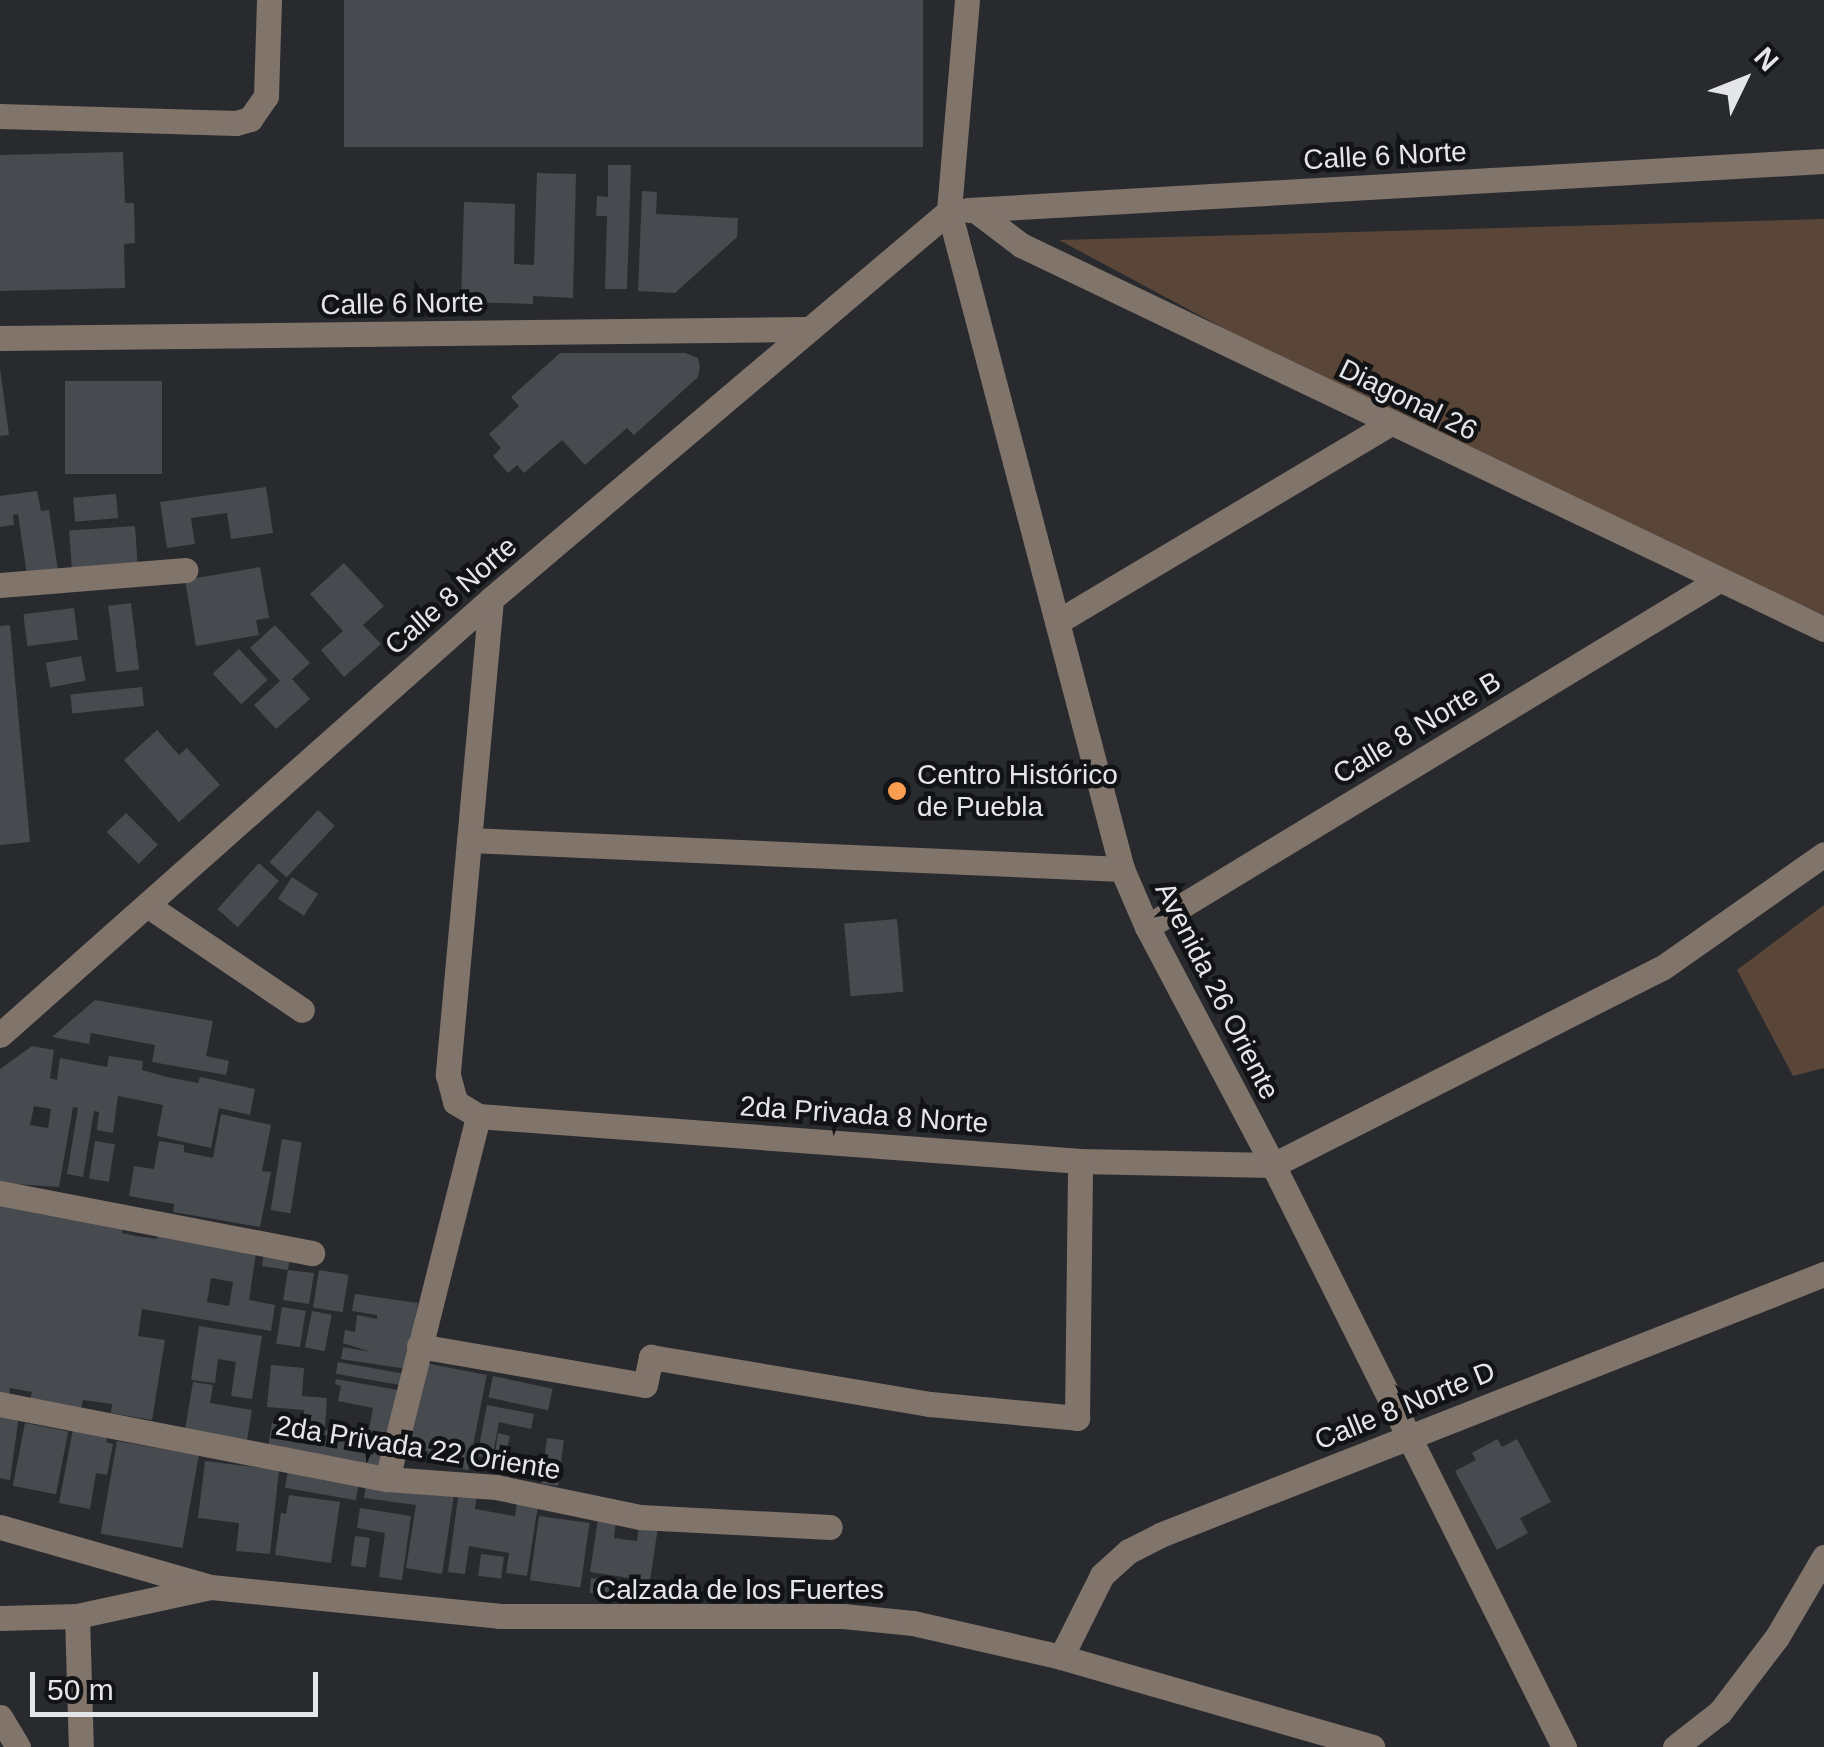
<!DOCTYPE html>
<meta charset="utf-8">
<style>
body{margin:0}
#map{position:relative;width:1824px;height:1747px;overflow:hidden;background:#282a2e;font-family:Helvetica,sans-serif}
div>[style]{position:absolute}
.green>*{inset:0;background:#594638}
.building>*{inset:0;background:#474a4e;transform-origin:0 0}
.minor>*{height:25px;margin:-12.5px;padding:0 12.5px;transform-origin:12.5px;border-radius:12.5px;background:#80746b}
.dots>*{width:28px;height:28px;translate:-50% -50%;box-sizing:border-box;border:5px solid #121314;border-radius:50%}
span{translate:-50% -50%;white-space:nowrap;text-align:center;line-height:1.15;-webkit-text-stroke:9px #121314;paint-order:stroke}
.street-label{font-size:28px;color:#e5e6e9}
.poi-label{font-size:28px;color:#e5e6e9}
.left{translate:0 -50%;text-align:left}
.north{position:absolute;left:1694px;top:30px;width:100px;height:100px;-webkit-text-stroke:8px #121314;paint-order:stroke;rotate:47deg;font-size:28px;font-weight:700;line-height:40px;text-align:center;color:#e5e6e9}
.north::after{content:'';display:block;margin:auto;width:35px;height:45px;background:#e5e6e9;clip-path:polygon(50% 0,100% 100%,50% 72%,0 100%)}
.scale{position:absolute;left:30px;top:1672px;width:288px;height:45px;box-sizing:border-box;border:5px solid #e5e6e9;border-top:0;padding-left:12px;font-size:30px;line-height:35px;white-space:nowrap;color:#e5e6e9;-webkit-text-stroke:8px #121314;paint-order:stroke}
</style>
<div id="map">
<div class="green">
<div style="clip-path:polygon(1824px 219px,1824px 615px,1400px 423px,1059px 240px)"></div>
<div style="clip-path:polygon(1824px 905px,1824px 1068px,1793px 1076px,1737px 970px)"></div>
</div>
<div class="building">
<div style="left:344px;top:0;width:579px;height:147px"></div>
<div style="clip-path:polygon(123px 152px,125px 203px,134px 203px,135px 243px,124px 244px,125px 288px,0 291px,0 155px)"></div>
<div style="clip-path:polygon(608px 165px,631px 165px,627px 289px,605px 289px,607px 216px,596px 216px,597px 196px,608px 197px)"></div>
<div style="clip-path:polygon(537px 173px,576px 174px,573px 298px,533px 296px,533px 304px,461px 302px,464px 202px,515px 204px,514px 264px,534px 265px)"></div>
<div style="clip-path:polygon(642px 191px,657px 192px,656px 214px,738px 218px,737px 237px,675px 293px,638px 291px)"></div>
<div style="clip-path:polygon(560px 353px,685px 353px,698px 358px,700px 367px,698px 377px,634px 435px,627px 428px,585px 465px,562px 440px,524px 473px,517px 465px,508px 473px,493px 456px,501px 448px,489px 434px,519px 406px,511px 397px)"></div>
<div style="clip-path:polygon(0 368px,9px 435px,0 436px)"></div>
<div style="left:65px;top:381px;width:97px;height:93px"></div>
<div style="clip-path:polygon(266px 487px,273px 533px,231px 539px,227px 513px,191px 518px,195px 544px,167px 548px,160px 502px)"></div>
<div style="clip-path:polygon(37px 491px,41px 511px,49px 510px,59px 577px,28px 582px,18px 514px,13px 515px,14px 525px,0 527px,0 496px)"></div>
<div style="left:116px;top:494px;width:24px;height:43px;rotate:85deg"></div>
<div style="left:135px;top:526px;width:45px;height:66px;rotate:86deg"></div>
<div style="clip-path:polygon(344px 563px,384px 606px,363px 625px,381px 644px,344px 677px,321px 650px,343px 631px,310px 594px)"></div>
<div style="clip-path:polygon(260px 567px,269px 618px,256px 620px,259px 635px,196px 646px,185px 580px)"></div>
<div style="left:131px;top:603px;width:67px;height:23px;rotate:83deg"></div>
<div style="left:74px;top:608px;width:32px;height:51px;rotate:83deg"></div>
<div style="clip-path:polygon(10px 625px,30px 842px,0 845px,0 626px)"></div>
<div style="clip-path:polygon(275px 625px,310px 663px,292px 679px,310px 699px,276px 729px,254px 705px,280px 681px,250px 648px)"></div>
<div style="left:239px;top:649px;width:42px;height:36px;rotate:47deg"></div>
<div style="left:81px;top:656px;width:25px;height:36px;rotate:79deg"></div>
<div style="left:142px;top:687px;width:19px;height:72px;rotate:84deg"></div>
<div style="clip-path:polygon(157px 730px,179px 755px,187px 748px,220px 785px,179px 822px,124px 760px)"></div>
<div style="left:318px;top:810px;width:23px;height:71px;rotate:43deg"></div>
<div style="left:126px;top:813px;width:45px;height:27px;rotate:45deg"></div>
<div style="left:259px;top:863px;width:27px;height:62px;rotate:42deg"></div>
<div style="left:292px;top:877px;width:31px;height:26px;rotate:33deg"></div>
<div style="left:897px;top:919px;width:73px;height:53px;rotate:85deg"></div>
<div style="clip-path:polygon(95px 1000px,213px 1021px,206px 1056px,229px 1061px,226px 1075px,152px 1062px,155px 1045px,91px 1033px,89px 1044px,52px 1037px)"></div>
<div style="clip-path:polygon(evenodd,32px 1046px,54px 1050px,50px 1078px,57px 1080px,60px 1058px,107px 1067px,109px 1056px,143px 1061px,142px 1070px,167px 1077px,198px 1083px,200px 1077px,255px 1089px,250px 1115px,219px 1108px,211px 1148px,157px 1136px,163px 1105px,118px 1096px,113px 1133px,97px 1130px,99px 1112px,94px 1111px,83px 1177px,67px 1174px,78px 1108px,73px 1107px,59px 1187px,0 1183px,0 1069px,32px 1046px,34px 1106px,51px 1109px,48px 1128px,30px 1125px,34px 1106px)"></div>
<div style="clip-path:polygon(221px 1114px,271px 1125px,262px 1171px,271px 1172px,260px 1227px,173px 1212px,174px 1204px,129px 1196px,134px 1166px,154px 1169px,159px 1141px,184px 1145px,184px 1152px,213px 1158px)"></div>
<div style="left:282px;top:1139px;width:20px;height:72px;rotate:9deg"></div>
<div style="left:95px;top:1141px;width:20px;height:38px;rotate:9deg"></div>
<div style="clip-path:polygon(evenodd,0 1200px,123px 1226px,122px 1233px,136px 1236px,157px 1239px,158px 1232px,216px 1247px,217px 1240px,257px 1247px,249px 1300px,275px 1305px,271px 1331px,142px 1309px,138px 1336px,165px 1340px,152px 1420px,111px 1413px,112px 1404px,83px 1400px,81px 1408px,30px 1399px,32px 1392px,10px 1388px,9px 1396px,0 1395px,0 1200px,211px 1278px,233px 1282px,229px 1306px,207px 1302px,211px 1278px)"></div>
<div style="clip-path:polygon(265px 1247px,291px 1251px,288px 1270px,314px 1273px,309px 1304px,283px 1300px,288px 1270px,262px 1266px)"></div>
<div style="left:319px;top:1270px;width:30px;height:38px;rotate:9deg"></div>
<div style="clip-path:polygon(355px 1294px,418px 1303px,407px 1369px,341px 1359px,343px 1347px,371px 1352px,343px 1343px,345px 1330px,355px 1332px,357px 1315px,377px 1319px,377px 1315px,352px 1311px)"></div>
<div style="left:282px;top:1307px;width:24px;height:37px;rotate:9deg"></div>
<div style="left:312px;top:1311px;width:20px;height:37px;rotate:11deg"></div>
<div style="clip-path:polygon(199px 1326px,262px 1336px,252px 1399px,231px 1396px,236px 1362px,218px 1359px,215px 1383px,191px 1380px)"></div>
<div style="left:338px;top:1362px;width:66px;height:12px;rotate:10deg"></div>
<div style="left:420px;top:1362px;width:68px;height:97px;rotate:11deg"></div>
<div style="clip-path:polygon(271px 1365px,304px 1368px,302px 1396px,327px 1398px,325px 1427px,303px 1425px,304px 1410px,267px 1407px)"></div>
<div style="left:493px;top:1376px;width:61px;height:22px;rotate:12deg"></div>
<div style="clip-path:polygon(336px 1379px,398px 1390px,390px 1439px,368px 1435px,373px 1408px,338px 1401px,341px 1386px,335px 1384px)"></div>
<div style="clip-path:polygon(193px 1382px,213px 1385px,210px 1403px,252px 1410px,247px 1440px,185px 1430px)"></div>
<div style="clip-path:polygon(487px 1405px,534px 1414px,531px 1429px,499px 1422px,492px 1459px,477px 1456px)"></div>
<div style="clip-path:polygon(0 1413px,19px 1416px,10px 1480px,0 1478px)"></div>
<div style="left:272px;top:1422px;width:118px;height:33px;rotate:9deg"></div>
<div style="left:25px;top:1423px;width:44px;height:64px;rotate:11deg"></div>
<div style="clip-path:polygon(73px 1429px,107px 1435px,106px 1442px,113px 1444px,107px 1475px,96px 1473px,90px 1509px,59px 1503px)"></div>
<div style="clip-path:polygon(498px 1433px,510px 1436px,504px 1461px,494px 1459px)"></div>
<div style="left:547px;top:1438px;width:17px;height:46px;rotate:7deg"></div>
<div style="clip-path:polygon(1497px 1439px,1502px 1447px,1517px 1439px,1551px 1502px,1520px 1518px,1528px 1533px,1497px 1550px,1455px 1471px,1476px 1460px,1472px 1453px)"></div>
<div style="left:117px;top:1441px;width:83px;height:94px;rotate:10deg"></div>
<div style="clip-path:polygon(205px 1461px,279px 1470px,270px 1554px,236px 1551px,239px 1523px,198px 1518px)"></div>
<div style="left:288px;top:1470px;width:72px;height:18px;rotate:10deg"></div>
<div style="clip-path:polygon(366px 1483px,454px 1495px,442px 1574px,406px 1568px,416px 1505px,364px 1498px)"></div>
<div style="clip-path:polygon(459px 1490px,477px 1492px,475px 1509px,515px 1516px,518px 1495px,539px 1499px,527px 1576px,506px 1573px,509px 1553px,469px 1546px,465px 1574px,448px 1572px)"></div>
<div style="clip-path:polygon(289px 1495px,340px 1502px,331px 1563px,275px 1555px,281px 1513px,286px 1514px)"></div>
<div style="clip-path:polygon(360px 1508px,411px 1516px,402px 1580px,379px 1577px,385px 1533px,357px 1528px)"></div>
<div style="left:539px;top:1516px;width:51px;height:65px;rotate:8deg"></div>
<div style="clip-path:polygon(598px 1519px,616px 1522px,614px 1538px,637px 1541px,640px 1519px,659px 1520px,650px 1581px,590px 1572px)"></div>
<div style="left:355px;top:1536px;width:15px;height:30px;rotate:8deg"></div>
<div style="left:481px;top:1554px;width:23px;height:22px;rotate:7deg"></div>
<div style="left:591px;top:1578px;width:58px;height:15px;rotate:5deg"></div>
</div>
<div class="minor">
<div style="left:967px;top:0;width:212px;rotate:94.9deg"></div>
<div style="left:949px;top:211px;width:680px;rotate:75.27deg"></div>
<div style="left:1122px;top:869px;width:63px;rotate:66.7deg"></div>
<div style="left:1147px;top:927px;width:269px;rotate:62.1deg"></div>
<div style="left:1273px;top:1165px;width:651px;rotate:63.43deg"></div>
<div style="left:0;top:116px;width:236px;rotate:1.7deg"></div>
<div style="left:236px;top:123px;width:15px;rotate:-16deg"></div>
<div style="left:250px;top:119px;width:28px;rotate:-55deg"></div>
<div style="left:266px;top:96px;width:96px;rotate:-88.2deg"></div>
<div style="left:968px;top:210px;width:857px;rotate:-3.28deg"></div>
<div style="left:975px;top:210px;width:58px;rotate:37.3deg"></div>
<div style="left:1021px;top:245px;width:890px;rotate:25.56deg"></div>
<div style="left:0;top:338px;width:805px;rotate:-0.64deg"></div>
<div style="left:0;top:585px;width:186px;rotate:-4.6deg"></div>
<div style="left:491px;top:599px;width:478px;rotate:95.2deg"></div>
<div style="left:448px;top:1075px;width:28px;rotate:75deg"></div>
<div style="left:455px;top:1102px;width:27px;rotate:31deg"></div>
<div style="left:478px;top:1116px;width:604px;rotate:4.27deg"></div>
<div style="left:1080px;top:1161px;width:193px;rotate:1.2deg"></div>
<div style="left:1273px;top:1165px;width:436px;rotate:-26.9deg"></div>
<div style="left:1662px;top:968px;width:198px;rotate:-35.1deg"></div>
<div style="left:1057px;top:622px;width:387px;rotate:-30.8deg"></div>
<div style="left:469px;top:840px;width:654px;rotate:2.54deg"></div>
<div style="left:147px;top:905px;width:187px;rotate:34.1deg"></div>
<div style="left:1147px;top:927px;width:669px;rotate:-31.24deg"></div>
<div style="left:0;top:1035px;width:657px;rotate:-41.6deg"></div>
<div style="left:491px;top:599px;width:600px;rotate:-40.27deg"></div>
<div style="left:0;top:1193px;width:318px;rotate:10.9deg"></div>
<div style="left:419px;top:1346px;width:229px;rotate:9.8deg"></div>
<div style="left:645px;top:1385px;width:29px;rotate:-78deg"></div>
<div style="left:651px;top:1357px;width:283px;rotate:9.6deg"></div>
<div style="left:930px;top:1404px;width:148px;rotate:5.4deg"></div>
<div style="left:1077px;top:1418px;width:257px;rotate:-89.3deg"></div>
<div style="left:0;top:1404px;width:394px;rotate:11deg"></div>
<div style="left:387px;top:1479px;width:109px;rotate:4.2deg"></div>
<div style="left:496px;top:1487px;width:147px;rotate:11.8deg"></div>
<div style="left:640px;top:1517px;width:190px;rotate:3deg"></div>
<div style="left:387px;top:1479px;width:374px;rotate:-75.9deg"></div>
<div style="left:0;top:1527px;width:219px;rotate:15.9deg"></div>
<div style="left:211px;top:1587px;width:289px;rotate:5.7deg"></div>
<div style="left:499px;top:1616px;width:344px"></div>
<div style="left:843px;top:1616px;width:70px;rotate:5.7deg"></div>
<div style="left:913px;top:1623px;width:152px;rotate:12.9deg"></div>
<div style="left:1061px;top:1657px;width:324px;rotate:16.1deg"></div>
<div style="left:77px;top:1616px;width:131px;rotate:88.3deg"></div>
<div style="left:0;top:1618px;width:77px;rotate:-1.5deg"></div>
<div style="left:77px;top:1616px;width:133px;rotate:-12.2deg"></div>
<div style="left:1061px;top:1657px;width:92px;rotate:-63.4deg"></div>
<div style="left:1102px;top:1575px;width:36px;rotate:-42deg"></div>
<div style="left:1129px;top:1551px;width:35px;rotate:-27deg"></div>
<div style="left:1160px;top:1535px;width:713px;rotate:-21.46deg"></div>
<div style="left:0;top:1717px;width:35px;rotate:59deg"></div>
<div style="left:1675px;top:1747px;width:57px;rotate:-37.9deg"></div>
<div style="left:1720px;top:1712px;width:94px;rotate:-52.8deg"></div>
<div style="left:1777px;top:1637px;width:93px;rotate:-59.6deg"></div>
</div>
<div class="dots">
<div style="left:897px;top:791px;background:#fb9e51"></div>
</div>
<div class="street-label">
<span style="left:1385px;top:156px;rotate:-3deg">Calle 6 Norte</span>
<span style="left:402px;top:304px;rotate:-1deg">Calle 6 Norte</span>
<span style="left:1408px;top:400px;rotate:26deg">Diagonal 26</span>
<span style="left:451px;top:596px;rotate:-41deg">Calle 8 Norte</span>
<span style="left:1417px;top:728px;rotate:-31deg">Calle 8 Norte B</span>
<span style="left:1217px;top:991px;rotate:63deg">Avenida 26 Oriente</span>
<span style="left:864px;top:1115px;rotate:4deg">2da Privada 8 Norte</span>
<span style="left:1405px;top:1406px;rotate:-22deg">Calle 8 Norte D</span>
<span style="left:418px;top:1448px;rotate:9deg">2da Privada 22 Oriente</span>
<span style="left:740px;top:1590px">Calzada de los Fuertes</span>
</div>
<div class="poi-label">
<span class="left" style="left:917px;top:791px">Centro Histórico<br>de Puebla</span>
</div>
<div class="north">N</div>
<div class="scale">50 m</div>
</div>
